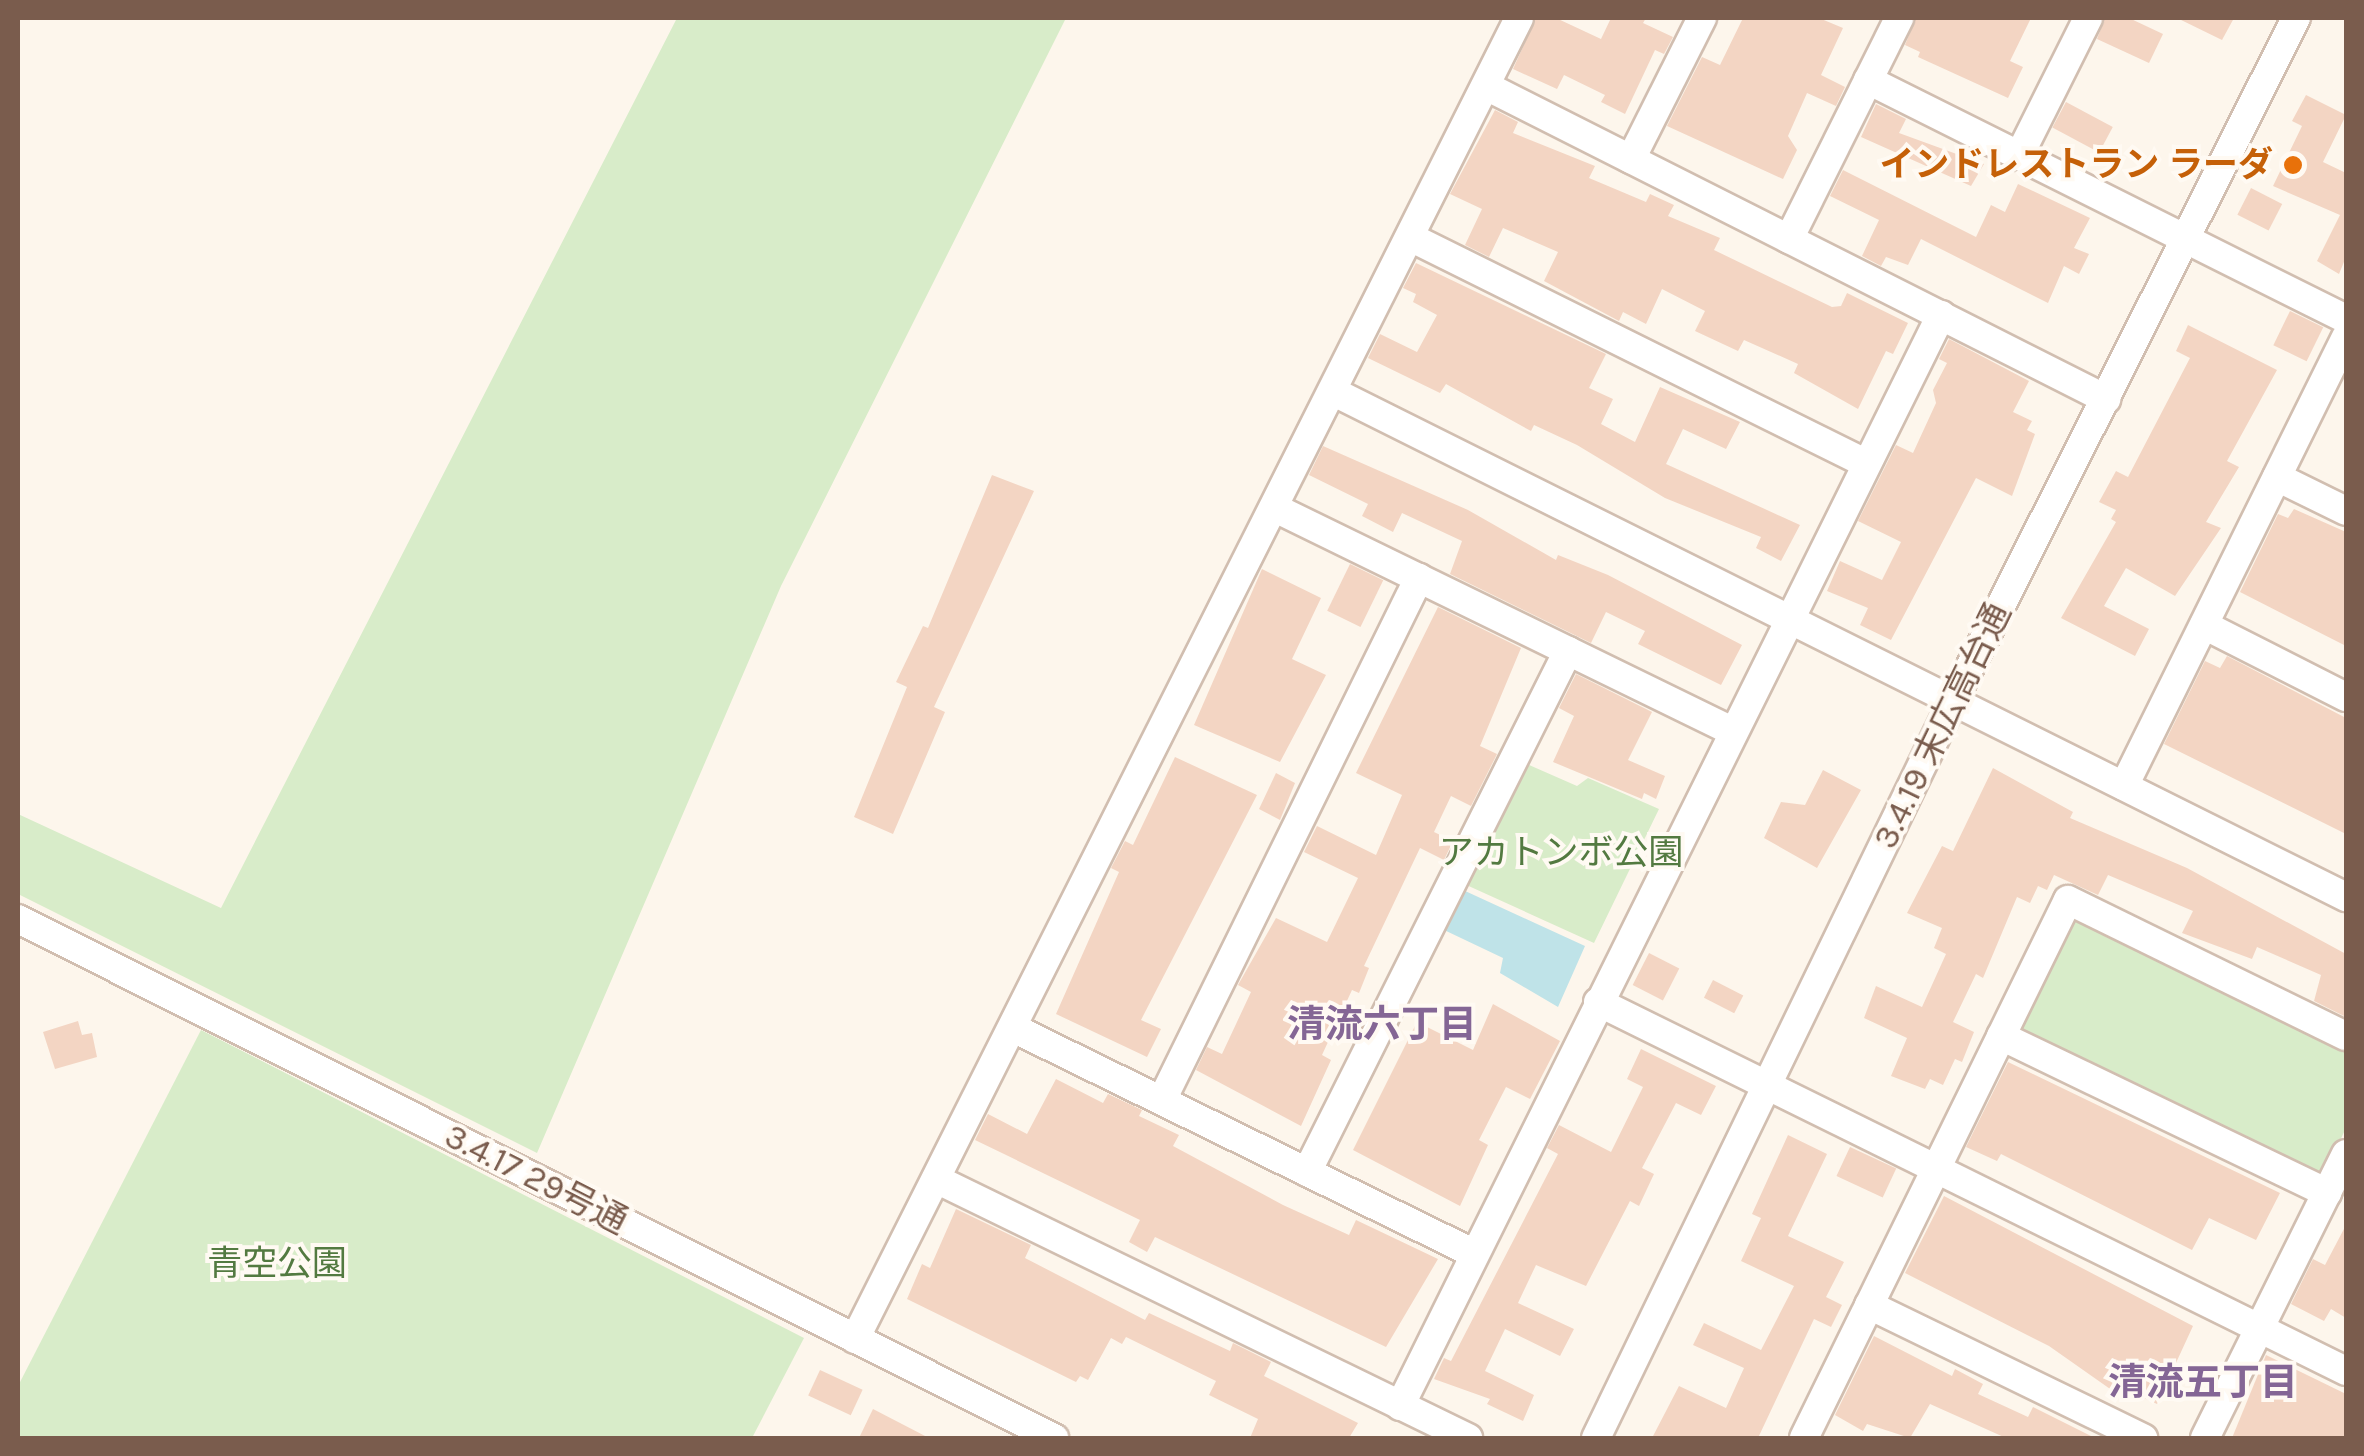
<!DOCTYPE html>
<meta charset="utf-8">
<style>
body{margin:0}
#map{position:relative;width:2364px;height:1456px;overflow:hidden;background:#fdf6ec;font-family:Karla,"Noto Sans JP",sans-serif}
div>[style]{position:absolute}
.green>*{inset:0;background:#d8ecc9}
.water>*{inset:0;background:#bfe3e8}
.building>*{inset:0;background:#f3d5c3;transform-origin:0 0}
.roads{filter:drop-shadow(2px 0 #d1beb0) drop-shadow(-2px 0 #d1beb0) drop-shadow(0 2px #d1beb0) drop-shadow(0 -2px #d1beb0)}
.minor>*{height:28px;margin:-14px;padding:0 14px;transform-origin:14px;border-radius:14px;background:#fff}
.dots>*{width:28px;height:28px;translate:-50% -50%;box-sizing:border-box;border:5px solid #fffaf3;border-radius:50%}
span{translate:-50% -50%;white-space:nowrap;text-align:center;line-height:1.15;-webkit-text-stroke:8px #fffaf3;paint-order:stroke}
.food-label{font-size:35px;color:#c56008;font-weight:700}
.right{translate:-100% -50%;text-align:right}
.street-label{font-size:35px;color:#7a5c4d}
.park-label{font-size:35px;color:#537a41}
.neighbourhood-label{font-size:38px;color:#846695;font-weight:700}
.frame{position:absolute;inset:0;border:20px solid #7a5c4d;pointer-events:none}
</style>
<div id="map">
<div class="green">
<div style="clip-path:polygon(677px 18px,1066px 18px,781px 586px,537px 1153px,18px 894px,18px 814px,221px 908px)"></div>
<div style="clip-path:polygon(1522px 762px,1577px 786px,1588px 778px,1659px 809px,1594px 943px,1462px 883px)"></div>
<div style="clip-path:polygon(2075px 919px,2346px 1051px,2346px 1128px,2321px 1180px,2020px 1030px)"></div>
<div style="clip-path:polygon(201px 1030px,804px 1338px,752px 1438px,18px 1438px,18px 1386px)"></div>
</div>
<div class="water">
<div style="clip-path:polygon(1463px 890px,1585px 946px,1558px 1007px,1500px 973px,1503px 958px,1442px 929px)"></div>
</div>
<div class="building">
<div style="clip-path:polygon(1536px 18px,1556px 18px,1601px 39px,1611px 18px,1646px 18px,1643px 23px,1673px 37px,1664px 54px,1655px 50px,1625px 114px,1601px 102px,1605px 95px,1564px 75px,1557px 89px,1513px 69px)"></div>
<div style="clip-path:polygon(1743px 18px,1819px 18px,1843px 28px,1821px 75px,1845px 87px,1836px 106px,1807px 93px,1788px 136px,1797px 150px,1783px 179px,1667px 126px,1702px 57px,1720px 65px)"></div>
<div style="clip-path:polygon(1916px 18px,2031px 18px,2010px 61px,2023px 67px,2008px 98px,1918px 57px,1920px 52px,1905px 45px)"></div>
<div style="clip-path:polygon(2105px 18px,2129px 18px,2163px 34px,2149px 63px,2097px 39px)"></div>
<div style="clip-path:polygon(2177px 18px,2234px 18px,2222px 40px)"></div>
<div style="clip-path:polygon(2306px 95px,2346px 115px,2323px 162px,2346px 173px,2346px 257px,2339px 274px,2317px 261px,2340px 215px,2273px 186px,2302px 126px,2292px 121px)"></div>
<div style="left:2066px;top:102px;width:53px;height:29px;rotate:28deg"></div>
<div style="clip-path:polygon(1876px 104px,1906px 119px,1899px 133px,1984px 164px,1971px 186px,1861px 137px)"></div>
<div style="clip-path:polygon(1495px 110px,1518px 122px,1513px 133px,1595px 166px,1589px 178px,1646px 202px,1650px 194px,1674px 205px,1668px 216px,1720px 238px,1714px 250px,1832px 307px,1841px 306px,1847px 293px,1908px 323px,1893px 354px,1886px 351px,1858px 409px,1794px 373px,1798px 364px,1744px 340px,1738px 351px,1695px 331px,1705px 311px,1662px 289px,1646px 324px,1623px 312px,1619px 321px,1544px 281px,1558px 252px,1503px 228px,1489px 257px,1465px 245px,1482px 209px,1450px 194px)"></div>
<div style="clip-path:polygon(1843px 170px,1976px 237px,1991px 205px,2005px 212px,2018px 184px,2090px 218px,2074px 248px,2089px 254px,2079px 274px,2064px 266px,2048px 303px,1921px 239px,1908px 265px,1886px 257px,1881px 266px,1862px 256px,1879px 220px,1830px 196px)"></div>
<div style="left:2251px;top:188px;width:35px;height:30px;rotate:27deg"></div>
<div style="clip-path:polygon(1416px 263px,1606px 354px,1589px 388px,1613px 399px,1601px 424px,1635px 442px,1660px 387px,1740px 422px,1726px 449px,1683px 429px,1666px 464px,1800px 525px,1781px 561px,1756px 548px,1761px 537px,1665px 498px,1577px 445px,1534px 425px,1531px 431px,1446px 384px,1440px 393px,1368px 358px,1380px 334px,1417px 352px,1437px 315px,1413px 302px,1416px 294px,1403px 288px)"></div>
<div style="left:2290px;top:311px;width:37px;height:38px;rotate:26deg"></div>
<div style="clip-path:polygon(2188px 325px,2277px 370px,2227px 461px,2239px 467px,2206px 522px,2221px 528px,2175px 596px,2126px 568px,2104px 606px,2149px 629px,2135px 656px,2061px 618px,2116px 522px,2111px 519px,2116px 510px,2099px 502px,2116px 471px,2128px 477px,2190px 358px,2176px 351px)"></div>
<div style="clip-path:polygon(1949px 339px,2029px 381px,2013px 412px,2032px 421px,2027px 430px,2035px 434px,2012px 496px,1976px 478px,1891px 640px,1860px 625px,1868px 608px,1827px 591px,1840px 561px,1882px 580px,1901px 542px,1858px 521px,1896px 445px,1913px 453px,1936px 403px,1933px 390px,1947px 363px,1939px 359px)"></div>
<div style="clip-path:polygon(1323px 446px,1468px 510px,1556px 560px,1558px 555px,1608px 575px,1742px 645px,1721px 685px,1638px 644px,1645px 631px,1606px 612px,1591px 643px,1450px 574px,1462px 541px,1402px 513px,1393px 532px,1362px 516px,1368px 504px,1309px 475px)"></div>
<div style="clip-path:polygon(992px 475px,1034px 491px,934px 707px,945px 712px,893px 834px,854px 817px,907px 687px,896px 682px,923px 626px,928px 628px)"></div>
<div style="clip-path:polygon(2294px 509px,2346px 532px,2346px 646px,2240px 592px,2278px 514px,2288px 518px)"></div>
<div style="left:1350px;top:564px;width:37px;height:52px;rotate:26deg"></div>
<div style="clip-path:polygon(1262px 569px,1321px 598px,1292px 659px,1326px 675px,1280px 762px,1194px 725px)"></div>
<div style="clip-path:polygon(1438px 607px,1521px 648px,1480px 746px,1497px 754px,1471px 806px,1451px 796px,1434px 832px,1453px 841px,1444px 860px,1420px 848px,1364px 966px,1369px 968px,1359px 993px,1352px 990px,1322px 1055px,1331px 1060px,1301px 1126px,1196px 1070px,1207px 1047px,1222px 1054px,1251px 992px,1238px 985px,1276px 918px,1327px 942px,1358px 878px,1304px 852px,1317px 826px,1376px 855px,1402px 795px,1356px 773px)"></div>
<div style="clip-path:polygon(2227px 656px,2346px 718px,2346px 834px,2164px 744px,2205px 661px,2220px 668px)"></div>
<div style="clip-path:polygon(1576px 674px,1652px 712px,1628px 760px,1665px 776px,1656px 799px,1644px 793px,1642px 799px,1553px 762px,1574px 716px,1559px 708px)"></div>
<div style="clip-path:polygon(1175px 757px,1257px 795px,1141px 1020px,1161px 1029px,1147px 1057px,1056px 1014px,1119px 872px,1111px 868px,1125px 841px,1133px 845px)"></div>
<div style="clip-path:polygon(1993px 768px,2073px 812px,2070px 818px,2187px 868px,2346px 954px,2346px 1017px,2314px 1001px,2321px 975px,2257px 947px,2252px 959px,2182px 933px,2193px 911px,2108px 875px,2098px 895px,2054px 875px,2047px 890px,2038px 886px,2030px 903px,2017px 897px,1983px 978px,1976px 974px,1953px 1022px,1974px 1032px,1962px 1062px,1955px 1059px,1943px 1085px,1930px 1079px,1925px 1089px,1891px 1076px,1907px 1038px,1864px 1018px,1876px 986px,1922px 1007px,1946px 954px,1934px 948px,1942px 928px,1907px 913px,1942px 846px,1953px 851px)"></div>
<div style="clip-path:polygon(1823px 770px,1861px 790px,1817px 868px,1764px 838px,1781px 802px,1805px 805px)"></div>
<div style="clip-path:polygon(1276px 773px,1295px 783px,1280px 820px,1259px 809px)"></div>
<div style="left:1649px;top:953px;width:34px;height:36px;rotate:27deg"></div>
<div style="left:1713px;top:980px;width:34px;height:20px;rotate:27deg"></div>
<div style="clip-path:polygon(1493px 1004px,1560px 1041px,1530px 1099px,1506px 1087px,1479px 1140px,1488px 1145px,1460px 1206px,1353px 1150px,1417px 1022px,1473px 1050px)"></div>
<div style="clip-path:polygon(78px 1021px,82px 1035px,92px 1033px,97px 1057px,55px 1069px,43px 1032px)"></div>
<div style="clip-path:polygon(1641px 1049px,1716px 1086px,1701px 1115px,1676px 1103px,1642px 1168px,1654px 1174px,1639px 1206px,1630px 1201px,1586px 1286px,1536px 1265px,1518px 1303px,1574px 1329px,1560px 1356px,1505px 1329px,1485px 1371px,1534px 1395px,1523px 1421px,1487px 1404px,1490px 1399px,1434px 1379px,1444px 1358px,1451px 1361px,1558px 1154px,1547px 1148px,1559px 1125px,1611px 1152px,1643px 1087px,1627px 1079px)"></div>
<div style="clip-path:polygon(2008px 1062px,2280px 1193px,2256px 1240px,2209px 1218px,2192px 1250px,2001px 1154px,1997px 1161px,1966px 1147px)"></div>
<div style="clip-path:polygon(1056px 1079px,1103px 1103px,1108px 1094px,1142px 1110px,1139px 1116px,1179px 1135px,1173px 1146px,1283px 1205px,1349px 1235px,1356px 1220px,1438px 1259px,1386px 1347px,1155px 1237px,1147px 1252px,1129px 1242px,1140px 1220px,975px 1140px,988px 1114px,1027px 1134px)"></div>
<div style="clip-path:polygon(1788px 1135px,1827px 1154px,1788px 1236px,1844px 1262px,1826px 1297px,1842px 1305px,1831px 1327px,1814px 1319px,1758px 1438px,1652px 1438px,1679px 1386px,1726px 1408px,1744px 1368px,1693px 1345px,1704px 1323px,1761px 1350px,1794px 1286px,1741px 1261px,1761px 1218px,1752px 1214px)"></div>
<div style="left:1850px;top:1147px;width:51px;height:32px;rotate:25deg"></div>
<div style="clip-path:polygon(1944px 1196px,2193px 1326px,2157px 1404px,2116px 1385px,2113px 1391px,2049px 1346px,1905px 1273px)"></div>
<div style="clip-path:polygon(956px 1209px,1031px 1245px,1025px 1258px,1145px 1320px,1149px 1313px,1230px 1351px,1233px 1343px,1271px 1362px,1264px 1376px,1358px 1423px,1349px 1438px,1250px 1438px,1258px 1419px,1209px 1395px,1216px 1381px,1126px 1337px,1122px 1344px,1111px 1338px,1088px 1380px,1080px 1376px,1076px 1382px,907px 1299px,922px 1264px,930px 1268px)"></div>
<div style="clip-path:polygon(2346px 1225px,2346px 1318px,2331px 1309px,2324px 1321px,2291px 1304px,2313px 1259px,2325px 1265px)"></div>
<div style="clip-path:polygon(1874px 1336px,1952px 1376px,1955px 1369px,1983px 1384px,1978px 1394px,2028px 1417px,2033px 1407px,2095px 1438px,2006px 1438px,1930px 1404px,1910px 1438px,1867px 1424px,1863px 1431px,1835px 1415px)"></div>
<div style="clip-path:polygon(2266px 1355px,2346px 1394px,2346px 1438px,2232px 1438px)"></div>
<div style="left:820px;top:1370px;width:47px;height:28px;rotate:25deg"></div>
<div style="clip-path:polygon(873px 1409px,929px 1438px,859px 1438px)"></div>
</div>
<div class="roads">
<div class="minor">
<div style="left:1868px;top:80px;width:534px;rotate:26.57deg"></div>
<div style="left:1486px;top:86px;width:695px;rotate:26.79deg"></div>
<div style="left:2019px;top:156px;width:154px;rotate:-63.4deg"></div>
<div style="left:1631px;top:159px;width:158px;rotate:-63.3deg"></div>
<div style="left:1412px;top:238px;width:506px;rotate:26.41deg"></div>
<div style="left:1789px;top:239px;width:247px;rotate:-63.5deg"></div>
<div style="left:1336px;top:393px;width:1129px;rotate:26.52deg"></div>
<div style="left:2277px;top:477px;width:77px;rotate:26.2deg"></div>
<div style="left:1277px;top:509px;width:506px;rotate:26.01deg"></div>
<div style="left:2204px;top:625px;width:159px;rotate:26.9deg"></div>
<div style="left:2124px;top:786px;width:501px;rotate:-63.69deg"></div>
<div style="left:18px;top:919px;width:1159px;rotate:26.61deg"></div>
<div style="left:1598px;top:1002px;width:834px;rotate:26.26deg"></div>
<div style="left:1013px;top:1028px;width:514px;rotate:26.07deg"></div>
<div style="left:2001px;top:1036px;width:362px;rotate:25.7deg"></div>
<div style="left:1162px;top:1100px;width:582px;rotate:-63.79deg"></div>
<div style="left:1307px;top:1172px;width:583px;rotate:-63.39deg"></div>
<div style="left:936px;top:1179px;width:592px;rotate:25.96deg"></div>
<div style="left:1869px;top:1305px;width:305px;rotate:25.9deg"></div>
<div style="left:855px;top:1339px;width:1478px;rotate:-63.31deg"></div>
<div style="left:1400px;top:1406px;width:1218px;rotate:-63.62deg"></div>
<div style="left:1596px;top:1438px;width:819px;rotate:-64.15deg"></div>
<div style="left:1953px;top:701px;width:764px;rotate:-63.33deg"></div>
<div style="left:1804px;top:1438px;width:599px;rotate:-63.86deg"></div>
<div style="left:2068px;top:900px;width:309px;rotate:26.1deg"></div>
<div style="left:2205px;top:1438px;width:317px;rotate:-63.6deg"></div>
</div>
</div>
<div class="dots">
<div style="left:2293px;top:165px;background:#e8710a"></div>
</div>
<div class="food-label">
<span class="right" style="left:2273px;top:165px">インドレストラン ラーダ</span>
</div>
<div class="street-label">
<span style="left:1942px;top:726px;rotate:-64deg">3.4.19 末広高台通</span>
<span style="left:536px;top:1179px;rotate:27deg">3.4.17 29号通</span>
</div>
<div class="park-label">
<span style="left:1561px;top:853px">アカトンボ公園</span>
<span style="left:277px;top:1264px">青空公園</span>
</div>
<div class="neighbourhood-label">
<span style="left:1382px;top:1025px">清流六丁目</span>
<span style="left:2203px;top:1383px">清流五丁目</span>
</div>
<div class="frame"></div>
</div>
